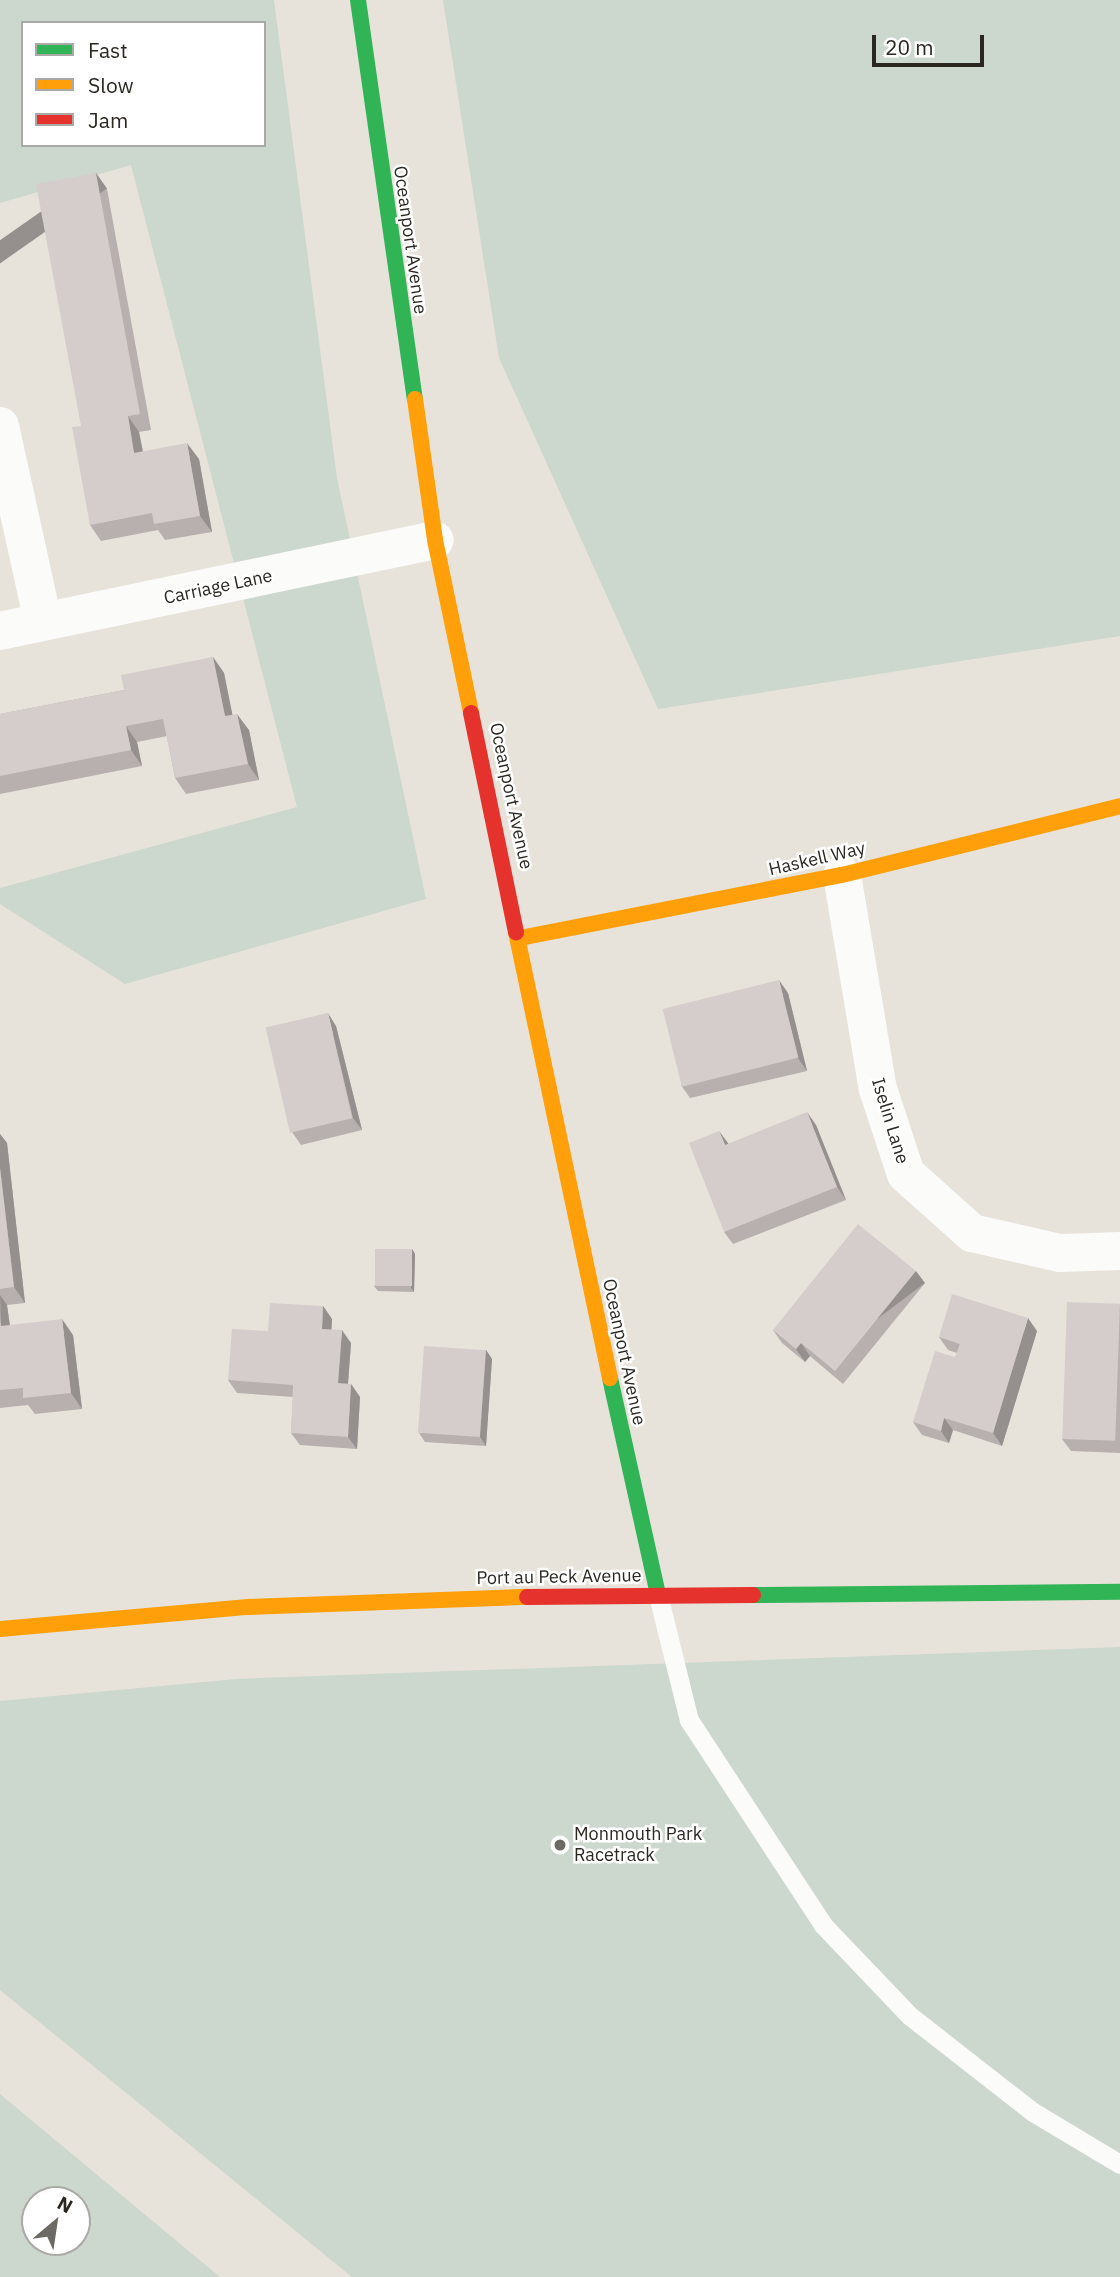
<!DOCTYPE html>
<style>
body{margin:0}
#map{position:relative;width:1120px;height:2277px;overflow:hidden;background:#e7e3db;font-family:"IBM Plex Sans",sans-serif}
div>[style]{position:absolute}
.green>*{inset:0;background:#ccd7cd}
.lane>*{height:19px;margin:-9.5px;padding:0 9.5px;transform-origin:9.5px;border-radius:9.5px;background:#fbfbfa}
.street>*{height:38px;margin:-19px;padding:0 19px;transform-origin:19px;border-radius:19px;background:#fbfbfa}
.fast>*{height:16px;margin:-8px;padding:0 8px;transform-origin:8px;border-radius:8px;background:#30b455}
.slow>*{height:16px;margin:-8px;padding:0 8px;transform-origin:8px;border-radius:8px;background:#ff9f0a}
.jam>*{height:16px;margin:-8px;padding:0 8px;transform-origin:8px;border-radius:8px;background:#e5322d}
.wall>*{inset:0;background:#b7b0af}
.shaded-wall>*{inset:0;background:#95908e;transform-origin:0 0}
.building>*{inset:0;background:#d5cdcb;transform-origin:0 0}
.dots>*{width:19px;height:19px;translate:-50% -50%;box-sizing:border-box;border:4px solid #fff;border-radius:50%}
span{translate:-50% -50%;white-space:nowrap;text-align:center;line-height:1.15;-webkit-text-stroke:5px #fff;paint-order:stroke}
.street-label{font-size:18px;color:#2b2822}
.poi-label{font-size:18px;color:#2b2822}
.left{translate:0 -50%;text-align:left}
.legend{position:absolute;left:21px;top:21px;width:245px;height:126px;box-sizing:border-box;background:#fff;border:2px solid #aaa9a7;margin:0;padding:9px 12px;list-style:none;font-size:21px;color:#2b2822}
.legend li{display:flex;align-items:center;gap:14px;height:35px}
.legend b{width:35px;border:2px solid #aaa9a7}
.north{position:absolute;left:21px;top:2186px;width:70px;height:70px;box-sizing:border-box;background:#fff;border:2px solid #aaa9a7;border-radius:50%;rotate:29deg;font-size:19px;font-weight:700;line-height:28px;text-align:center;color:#2b2822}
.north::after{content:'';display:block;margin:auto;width:24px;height:32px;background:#6d6963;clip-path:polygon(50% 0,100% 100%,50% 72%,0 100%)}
.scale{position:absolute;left:872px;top:35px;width:112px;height:32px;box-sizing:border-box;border:4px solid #2b2822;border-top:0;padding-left:9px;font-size:21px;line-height:24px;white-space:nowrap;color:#2b2822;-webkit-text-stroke:5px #fff;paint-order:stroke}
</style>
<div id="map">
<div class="green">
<div style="clip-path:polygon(evenodd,0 0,274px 0,337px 478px,426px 899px,125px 984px,0 904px,0 888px,297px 807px,131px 165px,0 203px,0 0,23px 23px,264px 23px,264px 145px,23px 145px,23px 23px)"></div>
<div style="clip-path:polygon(443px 0,1120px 0,1120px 636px,658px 709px,499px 358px)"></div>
<div style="clip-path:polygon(1120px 1647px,1120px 2277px,352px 2277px,0 1990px,0 1701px,236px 1679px)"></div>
<div style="clip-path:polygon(evenodd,0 2094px,220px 2277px,0 2277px,0 2094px,77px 2200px,77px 2242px,35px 2242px,35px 2200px,77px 2200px)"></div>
</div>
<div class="lane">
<div style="left:658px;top:1595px;width:129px;rotate:76.1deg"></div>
<div style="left:689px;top:1720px;width:245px;rotate:56.8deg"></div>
<div style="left:823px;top:1925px;width:126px;rotate:46.3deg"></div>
<div style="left:910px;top:2016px;width:156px;rotate:38deg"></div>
<div style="left:1033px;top:2112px;width:101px;rotate:30.9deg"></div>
</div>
<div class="street">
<div style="left:0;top:426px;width:200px;rotate:77.6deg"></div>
<div style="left:0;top:631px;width:444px;rotate:-11.8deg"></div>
<div style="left:842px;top:875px;width:217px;rotate:80.5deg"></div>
<div style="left:878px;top:1089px;width:89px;rotate:71.8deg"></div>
<div style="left:906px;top:1174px;width:89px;rotate:41.8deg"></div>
<div style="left:972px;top:1233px;width:90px;rotate:12.8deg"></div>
<div style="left:1060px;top:1253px;width:60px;rotate:-1.9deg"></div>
</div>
<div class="fast">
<div style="left:358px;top:0;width:403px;rotate:81.9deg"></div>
<div style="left:610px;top:1378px;width:222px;rotate:77.5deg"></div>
<div style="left:753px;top:1595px;width:367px;rotate:-0.5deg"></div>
</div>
<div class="slow">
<div style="left:415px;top:399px;width:142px;rotate:81.9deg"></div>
<div style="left:435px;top:540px;width:177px;rotate:78.2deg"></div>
<div style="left:516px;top:932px;width:456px;rotate:78.1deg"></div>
<div style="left:520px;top:938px;width:328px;rotate:-11.1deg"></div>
<div style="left:842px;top:875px;width:286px;rotate:-13.9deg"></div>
<div style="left:0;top:1629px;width:249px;rotate:-5.1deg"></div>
<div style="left:248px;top:1607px;width:279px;rotate:-2.1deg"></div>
</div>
<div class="jam">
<div style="left:471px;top:713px;width:224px;rotate:78.4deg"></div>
<div style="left:527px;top:1597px;width:226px;rotate:-0.5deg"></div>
</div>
<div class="wall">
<div style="clip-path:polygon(96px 173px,107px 189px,151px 430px,139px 432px,143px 451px,199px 459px,212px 532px,165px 540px,158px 530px,101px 541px,90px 525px,81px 426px)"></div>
<div style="clip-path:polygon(213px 657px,224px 673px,232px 715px,249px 730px,259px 780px,186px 794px,175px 778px,167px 736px,137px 742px,142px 766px,0 794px,0 714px,124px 690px)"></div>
<div style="clip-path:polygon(788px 993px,807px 1071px,690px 1098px,681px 1085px)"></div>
<div style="clip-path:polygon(336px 1026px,362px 1130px,301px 1145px,292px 1132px)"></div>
<div style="clip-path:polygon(816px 1125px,846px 1200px,733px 1244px,724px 1232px,728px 1144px)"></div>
<div style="clip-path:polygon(0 1134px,7px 1143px,25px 1303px,7px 1305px,10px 1325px,73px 1335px,82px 1409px,35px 1414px,28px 1405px,0 1408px)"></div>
<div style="clip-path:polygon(412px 1249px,415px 1254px,414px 1292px,378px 1291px,374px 1286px)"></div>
<div style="clip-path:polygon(925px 1283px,843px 1384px,810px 1356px,805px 1362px,782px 1343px,773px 1330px)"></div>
<div style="clip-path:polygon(1120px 1304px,1120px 1453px,1071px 1451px,1062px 1439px)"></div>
<div style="clip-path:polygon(323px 1306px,332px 1319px,331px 1330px,351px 1343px,348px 1384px,351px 1384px,360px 1397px,357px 1449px,300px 1445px,291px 1433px,293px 1397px,237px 1393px,228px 1380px,268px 1331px)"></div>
<div style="clip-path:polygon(1037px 1331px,1002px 1446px,953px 1430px,949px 1443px,922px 1435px,913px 1422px,955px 1357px,957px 1353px,948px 1350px,939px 1337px)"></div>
<div style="clip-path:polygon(486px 1350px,492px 1359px,486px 1446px,425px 1442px,419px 1433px)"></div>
</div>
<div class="shaded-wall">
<div style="left:96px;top:173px;width:19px;height:245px;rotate:55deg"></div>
<div style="clip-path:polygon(128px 416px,139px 432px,146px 469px,134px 453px)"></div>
<div style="clip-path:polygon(187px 443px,199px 459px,212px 532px,200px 516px)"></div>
<div style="clip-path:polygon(213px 657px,224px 673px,236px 732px,225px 716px)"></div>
<div style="clip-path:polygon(237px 714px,249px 730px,259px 780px,248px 764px)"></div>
<div style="clip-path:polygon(126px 726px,137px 742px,142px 766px,131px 750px)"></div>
<div style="clip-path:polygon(779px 980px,788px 993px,807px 1071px,798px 1058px)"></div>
<div style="clip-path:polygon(328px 1013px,336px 1026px,362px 1130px,353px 1118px)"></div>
<div style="clip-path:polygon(807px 1112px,816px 1125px,846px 1200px,837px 1187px)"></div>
<div style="clip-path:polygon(719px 1131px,728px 1143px,734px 1158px,725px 1145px)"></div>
<div style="clip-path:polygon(0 1134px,7px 1143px,25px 1303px,14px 1287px,0 1168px)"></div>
<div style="clip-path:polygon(412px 1249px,415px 1254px,414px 1292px,411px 1288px)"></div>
<div style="left:916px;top:1271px;width:15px;height:129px;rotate:53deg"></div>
<div style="clip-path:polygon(0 1295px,7px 1305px,12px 1342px,1px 1326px)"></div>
<div style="clip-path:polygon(323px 1306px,332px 1319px,331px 1342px,322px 1329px)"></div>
<div style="clip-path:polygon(1028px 1318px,1037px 1331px,1002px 1446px,993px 1433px)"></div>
<div style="clip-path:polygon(62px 1319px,73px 1335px,82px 1409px,71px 1393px)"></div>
<div style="clip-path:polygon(342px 1330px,351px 1343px,347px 1396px,338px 1383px)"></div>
<div style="clip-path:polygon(801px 1343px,810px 1356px,805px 1362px,796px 1349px)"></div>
<div style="clip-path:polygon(486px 1350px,492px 1359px,486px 1446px,480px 1437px)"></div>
<div style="clip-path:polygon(351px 1384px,360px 1397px,357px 1449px,348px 1437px)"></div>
<div style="clip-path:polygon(944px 1418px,953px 1430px,949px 1443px,941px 1431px)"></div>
</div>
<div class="building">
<div style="clip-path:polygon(96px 173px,140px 414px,128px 416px,134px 453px,187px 443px,200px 516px,154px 524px,152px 513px,90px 525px,72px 427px,81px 426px,36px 184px)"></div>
<div style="clip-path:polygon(213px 657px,225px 716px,237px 714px,248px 764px,175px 778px,163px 719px,126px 726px,131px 750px,0 776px,0 714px,124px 690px,121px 675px)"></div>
<div style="left:779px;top:980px;width:80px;height:120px;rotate:76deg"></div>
<div style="left:328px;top:1013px;width:108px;height:64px;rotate:77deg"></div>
<div style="clip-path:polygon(807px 1112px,837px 1187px,724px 1232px,689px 1143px,719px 1131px,725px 1145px)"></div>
<div style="clip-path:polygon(0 1168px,14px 1287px,0 1289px)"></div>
<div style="clip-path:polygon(858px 1224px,916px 1271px,835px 1371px,801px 1343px,796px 1349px,773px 1330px)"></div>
<div style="left:375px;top:1249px;width:37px;height:37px"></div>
<div style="clip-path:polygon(952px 1294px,1028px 1318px,993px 1433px,944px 1418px,941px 1431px,913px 1422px,935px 1351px,955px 1357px,960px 1344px,939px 1337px)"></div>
<div style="left:1067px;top:1302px;width:53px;height:137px;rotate:2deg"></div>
<div style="clip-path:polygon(270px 1303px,323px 1306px,322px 1329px,342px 1330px,338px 1383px,351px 1384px,348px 1437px,291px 1433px,293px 1385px,228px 1380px,232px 1329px,268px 1331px)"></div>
<div style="clip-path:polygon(62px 1319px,71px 1393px,23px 1398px,23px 1388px,0 1390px,0 1321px,1px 1326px)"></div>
<div style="left:424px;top:1346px;width:62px;height:87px;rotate:4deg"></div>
</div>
<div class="dots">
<div style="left:560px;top:1845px;background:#6d6963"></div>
</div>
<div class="street-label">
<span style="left:410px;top:240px;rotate:82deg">Oceanport Avenue</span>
<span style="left:218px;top:587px;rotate:-12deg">Carriage Lane</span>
<span style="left:511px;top:796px;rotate:78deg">Oceanport Avenue</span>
<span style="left:817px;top:859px;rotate:-13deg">Haskell Way</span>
<span style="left:890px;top:1121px;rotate:73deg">Iselin Lane</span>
<span style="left:624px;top:1352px;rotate:78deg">Oceanport Avenue</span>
<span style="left:559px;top:1577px;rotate:-1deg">Port au Peck Avenue</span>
</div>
<div class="poi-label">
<span class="left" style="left:574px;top:1845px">Monmouth Park<br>Racetrack</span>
</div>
<ul class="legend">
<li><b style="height:9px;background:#30b455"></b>Fast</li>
<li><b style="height:9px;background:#ff9f0a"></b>Slow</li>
<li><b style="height:9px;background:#e5322d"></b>Jam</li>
</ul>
<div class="north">N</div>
<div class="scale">20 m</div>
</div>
